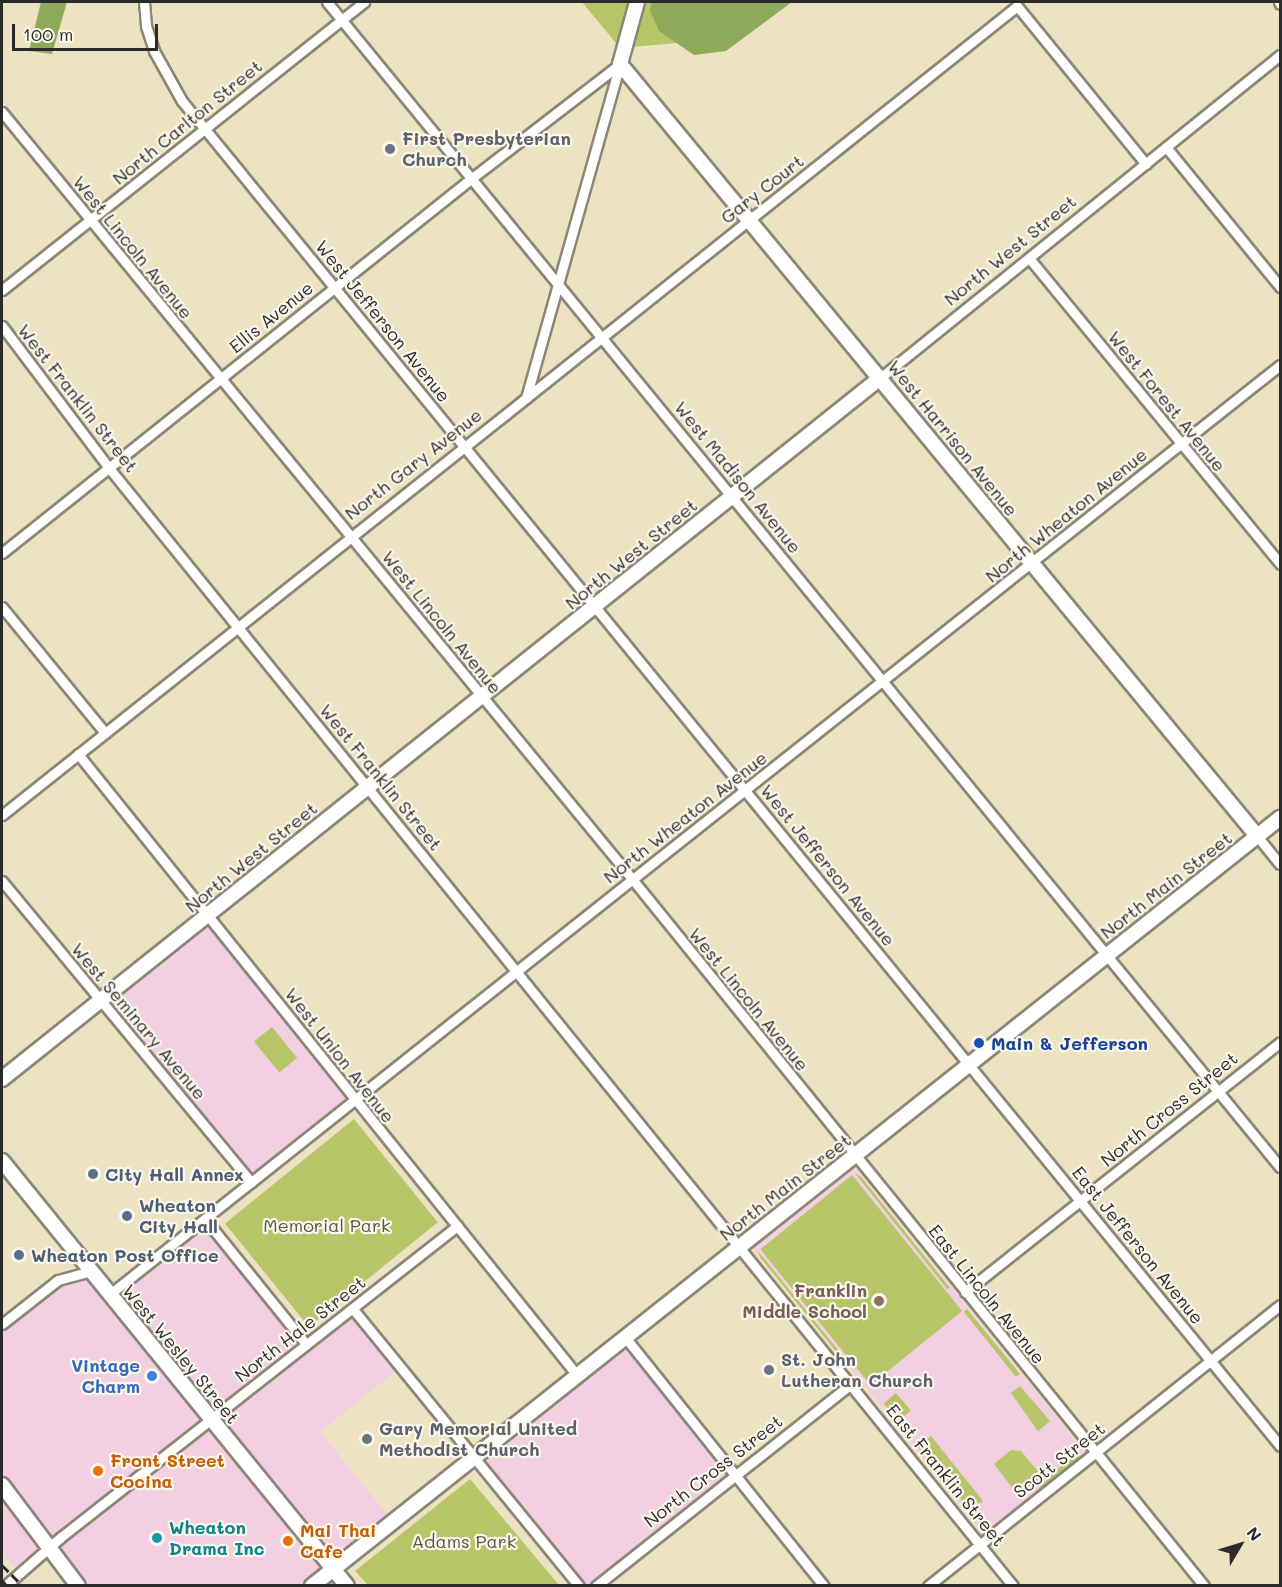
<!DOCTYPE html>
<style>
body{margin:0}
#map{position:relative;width:1282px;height:1587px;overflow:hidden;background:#ede2c2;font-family:Mali,sans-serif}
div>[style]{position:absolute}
.built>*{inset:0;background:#f2cfe1;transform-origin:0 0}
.green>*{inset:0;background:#b5c568;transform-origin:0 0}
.forest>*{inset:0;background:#90aa5c}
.roads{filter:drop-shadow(2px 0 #8c8676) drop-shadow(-2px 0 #8c8676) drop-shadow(0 2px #8c8676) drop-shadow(0 -2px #8c8676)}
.street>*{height:9px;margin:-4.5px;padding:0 4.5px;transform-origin:4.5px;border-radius:4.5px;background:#fff}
.secondary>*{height:14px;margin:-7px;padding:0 7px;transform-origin:7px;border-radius:7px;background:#fff}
.rail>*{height:3px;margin-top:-1.5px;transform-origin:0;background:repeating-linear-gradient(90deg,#2b2b2b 0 9px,transparent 0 13.5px)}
.dots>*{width:16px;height:16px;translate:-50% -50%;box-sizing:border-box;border:3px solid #fbf7ec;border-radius:50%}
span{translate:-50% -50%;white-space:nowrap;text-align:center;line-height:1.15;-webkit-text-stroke:4.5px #fbf7ec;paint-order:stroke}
.street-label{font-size:18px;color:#2b2b2b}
.worship-label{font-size:18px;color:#5b616d;font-weight:700}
.left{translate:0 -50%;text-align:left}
.transit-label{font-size:18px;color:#164399;font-weight:700}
.service-label{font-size:18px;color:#4e5e75;font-weight:700}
.park-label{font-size:18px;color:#54593d}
.education-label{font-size:18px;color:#785e54;font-weight:700}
.right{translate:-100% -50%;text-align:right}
.shop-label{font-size:18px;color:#366cbe;font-weight:700}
.food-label{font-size:18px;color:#c56008;font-weight:700}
.culture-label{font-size:18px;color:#0d838f;font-weight:700}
.frame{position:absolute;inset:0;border:3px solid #2b2b2b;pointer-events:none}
.north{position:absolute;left:1210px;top:1515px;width:60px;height:60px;-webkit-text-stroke:4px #fbf7ec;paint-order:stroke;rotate:52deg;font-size:16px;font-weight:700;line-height:24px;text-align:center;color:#2b2b2b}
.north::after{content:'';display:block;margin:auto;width:21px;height:27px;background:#2b2b2b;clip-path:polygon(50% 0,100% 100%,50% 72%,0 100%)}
.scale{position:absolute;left:12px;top:24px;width:146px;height:27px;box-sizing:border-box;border:3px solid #2b2b2b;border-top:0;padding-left:8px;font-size:18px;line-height:21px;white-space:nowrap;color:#2b2b2b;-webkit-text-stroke:4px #fbf7ec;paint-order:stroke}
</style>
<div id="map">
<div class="built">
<div style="left:208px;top:919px;width:229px;height:127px;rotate:52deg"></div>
<div style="left:853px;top:1166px;width:369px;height:129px;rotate:51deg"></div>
<div style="left:202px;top:1224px;width:154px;height:112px;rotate:51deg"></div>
<div style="clip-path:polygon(90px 1276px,327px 1567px,303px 1585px,89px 1585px,2px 1479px,2px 1330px,59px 1285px)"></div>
<div style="clip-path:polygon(352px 1315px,397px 1370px,320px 1432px,390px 1518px,334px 1561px,217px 1418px)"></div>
<div style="clip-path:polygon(624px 1343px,731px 1474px,590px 1585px,585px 1585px,479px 1458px)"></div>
<div style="clip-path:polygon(2px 1494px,45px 1548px,18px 1570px,2px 1555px)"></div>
</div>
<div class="green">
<div style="clip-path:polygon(582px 2px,779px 2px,699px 41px,620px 48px)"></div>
<div style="left:272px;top:1027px;width:40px;height:23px;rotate:51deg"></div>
<div style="left:354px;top:1119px;width:133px;height:166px;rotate:51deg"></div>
<div style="clip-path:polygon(855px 1173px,861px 1177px,950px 1288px,947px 1289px)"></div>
<div style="left:852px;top:1175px;width:175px;height:118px;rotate:51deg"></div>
<div style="clip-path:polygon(758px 1251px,851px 1366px,849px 1368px,760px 1257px)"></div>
<div style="clip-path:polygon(967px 1309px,1020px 1374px,1016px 1377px,964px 1312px)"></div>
<div style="clip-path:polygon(1020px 1386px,1050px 1421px,1038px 1431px,1011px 1393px)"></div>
<div style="left:896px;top:1393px;width:23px;height:16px;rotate:50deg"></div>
<div style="clip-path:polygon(931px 1436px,983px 1501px,981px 1503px,964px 1503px,918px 1447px)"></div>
<div style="clip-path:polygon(1011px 1450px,1021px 1451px,1042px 1476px,1018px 1495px,994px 1464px)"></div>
<div style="left:1075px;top:1452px;width:7px;height:72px;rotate:45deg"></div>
<div style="clip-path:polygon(470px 1479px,559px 1585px,368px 1585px,355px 1571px)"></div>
</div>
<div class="forest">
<div style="clip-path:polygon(41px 2px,67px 2px,52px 54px,29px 51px)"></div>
<div style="clip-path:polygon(652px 2px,792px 2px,726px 51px,694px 55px,659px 31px,650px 10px)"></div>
</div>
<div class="roads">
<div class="street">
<div style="left:144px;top:2px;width:24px;rotate:85deg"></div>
<div style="left:146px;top:26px;width:26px;rotate:72deg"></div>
<div style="left:154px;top:51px;width:57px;rotate:60.8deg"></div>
<div style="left:182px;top:101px;width:1736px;rotate:50.77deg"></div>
<div style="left:327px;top:2px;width:1505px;rotate:50.72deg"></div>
<div style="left:1279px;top:2px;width:2px;rotate:63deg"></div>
<div style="left:2px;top:112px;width:994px;rotate:50.59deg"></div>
<div style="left:633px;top:880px;width:908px;rotate:51.03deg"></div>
<div style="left:1166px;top:147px;width:181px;rotate:50.8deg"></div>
<div style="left:1029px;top:258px;width:396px;rotate:50.6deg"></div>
<div style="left:2px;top:290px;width:463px;rotate:-38.5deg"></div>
<div style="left:2px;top:326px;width:178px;rotate:53deg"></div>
<div style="left:109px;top:468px;width:1438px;rotate:51.04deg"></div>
<div style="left:880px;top:378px;width:514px;rotate:-38.92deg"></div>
<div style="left:526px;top:398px;width:628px;rotate:-38.6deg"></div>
<div style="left:1017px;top:6px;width:204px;rotate:50.8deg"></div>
<div style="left:2px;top:553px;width:601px;rotate:-38.59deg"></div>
<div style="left:472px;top:178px;width:187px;rotate:-37.6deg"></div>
<div style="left:2px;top:607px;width:163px;rotate:50.7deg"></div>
<div style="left:78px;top:754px;width:797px;rotate:51.22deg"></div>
<div style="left:2px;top:815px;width:670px;rotate:-38.51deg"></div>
<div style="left:526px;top:398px;width:347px;rotate:-74.3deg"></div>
<div style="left:1257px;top:836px;width:36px;rotate:51deg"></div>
<div style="left:2px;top:881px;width:391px;rotate:50.4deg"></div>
<div style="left:205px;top:1219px;width:161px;rotate:51.1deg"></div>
<div style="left:965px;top:1292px;width:402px;rotate:-38.4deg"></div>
<div style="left:110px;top:1294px;width:1494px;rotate:-38.45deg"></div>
<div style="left:353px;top:1309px;width:357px;rotate:50.8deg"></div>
<div style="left:2px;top:1324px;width:71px;rotate:-38.2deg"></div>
<div style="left:58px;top:1280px;width:34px;rotate:-15deg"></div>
<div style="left:625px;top:1337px;width:319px;rotate:51.4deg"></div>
<div style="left:5px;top:1586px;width:74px;rotate:-41.2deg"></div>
<div style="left:61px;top:1537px;width:504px;rotate:-38.14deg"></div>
<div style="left:596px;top:1586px;width:327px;rotate:-38.4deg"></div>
<div style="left:928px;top:1586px;width:450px;rotate:-38.6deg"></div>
</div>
<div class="secondary">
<div style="left:637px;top:2px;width:64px;rotate:105.3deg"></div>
<div style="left:620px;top:64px;width:1001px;rotate:50.47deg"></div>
<div style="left:2px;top:1079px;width:1124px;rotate:-38.6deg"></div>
<div style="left:2px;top:1161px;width:547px;rotate:50.93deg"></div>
<div style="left:2px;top:1485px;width:126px;rotate:53deg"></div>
<div style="left:312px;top:1586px;width:1236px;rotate:-38.43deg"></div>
</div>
</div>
<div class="rail">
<div style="left:2px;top:1565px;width:30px;rotate:45deg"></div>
<div style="left:2px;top:1580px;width:8px;rotate:50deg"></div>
</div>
<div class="dots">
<div style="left:390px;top:149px;background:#6b7280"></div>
<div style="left:979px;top:1043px;background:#1a4fb4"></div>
<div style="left:93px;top:1174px;background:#5c6f8a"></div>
<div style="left:127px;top:1216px;background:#5c6f8a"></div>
<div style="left:19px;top:1255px;background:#5c6f8a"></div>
<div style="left:879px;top:1301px;background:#8d6e63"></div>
<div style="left:769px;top:1370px;background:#6b7280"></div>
<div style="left:152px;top:1376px;background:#3f7fe0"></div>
<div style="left:367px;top:1439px;background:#6b7280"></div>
<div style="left:98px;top:1471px;background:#e8710a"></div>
<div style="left:157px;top:1538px;background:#0f9aa8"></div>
<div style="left:288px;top:1541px;background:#e8710a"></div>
</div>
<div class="street-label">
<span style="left:187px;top:122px;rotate:-39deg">North Carlton Street</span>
<span style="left:762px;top:189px;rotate:-38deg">Gary Court</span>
<span style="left:133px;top:247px;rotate:51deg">West Lincoln Avenue</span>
<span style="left:1010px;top:250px;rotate:-39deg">North West Street</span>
<span style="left:271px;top:317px;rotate:-39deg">Ellis Avenue</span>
<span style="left:383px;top:321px;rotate:51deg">West Jefferson Avenue</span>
<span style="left:78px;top:398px;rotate:52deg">West Franklin Street</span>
<span style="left:1167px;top:401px;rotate:51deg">West Forest Avenue</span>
<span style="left:953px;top:438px;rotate:51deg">West Harrison Avenue</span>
<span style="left:413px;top:464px;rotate:-38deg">North Gary Avenue</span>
<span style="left:738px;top:477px;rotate:51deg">West Madison Avenue</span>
<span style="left:1066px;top:515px;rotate:-39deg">North Wheaton Avenue</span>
<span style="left:631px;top:554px;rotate:-39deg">North West Street</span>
<span style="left:442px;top:622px;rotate:51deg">West Lincoln Avenue</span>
<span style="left:381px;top:777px;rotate:51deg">West Franklin Street</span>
<span style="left:685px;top:817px;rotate:-38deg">North Wheaton Avenue</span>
<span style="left:251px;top:857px;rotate:-39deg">North West Street</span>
<span style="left:828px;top:865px;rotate:51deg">West Jefferson Avenue</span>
<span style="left:1166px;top:885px;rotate:-38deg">North Main Street</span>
<span style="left:749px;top:999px;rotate:51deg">West Lincoln Avenue</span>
<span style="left:139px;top:1021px;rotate:50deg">West Seminary Avenue</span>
<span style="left:340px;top:1055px;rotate:52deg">West Union Avenue</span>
<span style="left:1169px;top:1109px;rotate:-39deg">North Cross Street</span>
<span style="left:785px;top:1187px;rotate:-38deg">North Main Street</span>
<span style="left:1138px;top:1245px;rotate:51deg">East Jefferson Avenue</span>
<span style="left:987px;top:1294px;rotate:51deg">East Lincoln Avenue</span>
<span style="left:300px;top:1329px;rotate:-38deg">North Hale Street</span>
<span style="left:181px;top:1354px;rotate:51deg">West Wesley Street</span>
<span style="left:1059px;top:1460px;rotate:-38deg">Scott Street</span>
<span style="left:713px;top:1471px;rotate:-38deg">North Cross Street</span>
<span style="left:946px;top:1475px;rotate:51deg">East Franklin Street</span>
</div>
<div class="worship-label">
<span class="left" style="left:402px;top:149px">First Presbyterian<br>Church</span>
<span class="left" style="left:781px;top:1370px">St. John<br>Lutheran Church</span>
<span class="left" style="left:379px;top:1439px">Gary Memorial United<br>Methodist Church</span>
</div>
<div class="transit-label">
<span class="left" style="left:991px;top:1043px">Main &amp; Jefferson</span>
</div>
<div class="service-label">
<span class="left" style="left:105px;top:1174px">City Hall Annex</span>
<span class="left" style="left:139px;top:1216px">Wheaton<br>City Hall</span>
<span class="left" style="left:31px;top:1255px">Wheaton Post Office</span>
</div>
<div class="park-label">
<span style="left:327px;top:1225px">Memorial Park</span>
<span style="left:464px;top:1541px">Adams Park</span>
</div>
<div class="education-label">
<span class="right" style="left:867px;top:1301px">Franklin<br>Middle School</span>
</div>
<div class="shop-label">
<span class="right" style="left:140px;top:1376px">Vintage<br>Charm</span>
</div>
<div class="food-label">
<span class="left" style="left:110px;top:1471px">Front Street<br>Cocina</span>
<span class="left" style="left:300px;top:1541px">Mai Thai<br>Cafe</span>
</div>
<div class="culture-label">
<span class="left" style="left:169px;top:1538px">Wheaton<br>Drama Inc</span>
</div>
<div class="frame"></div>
<div class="north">N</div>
<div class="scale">100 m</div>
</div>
